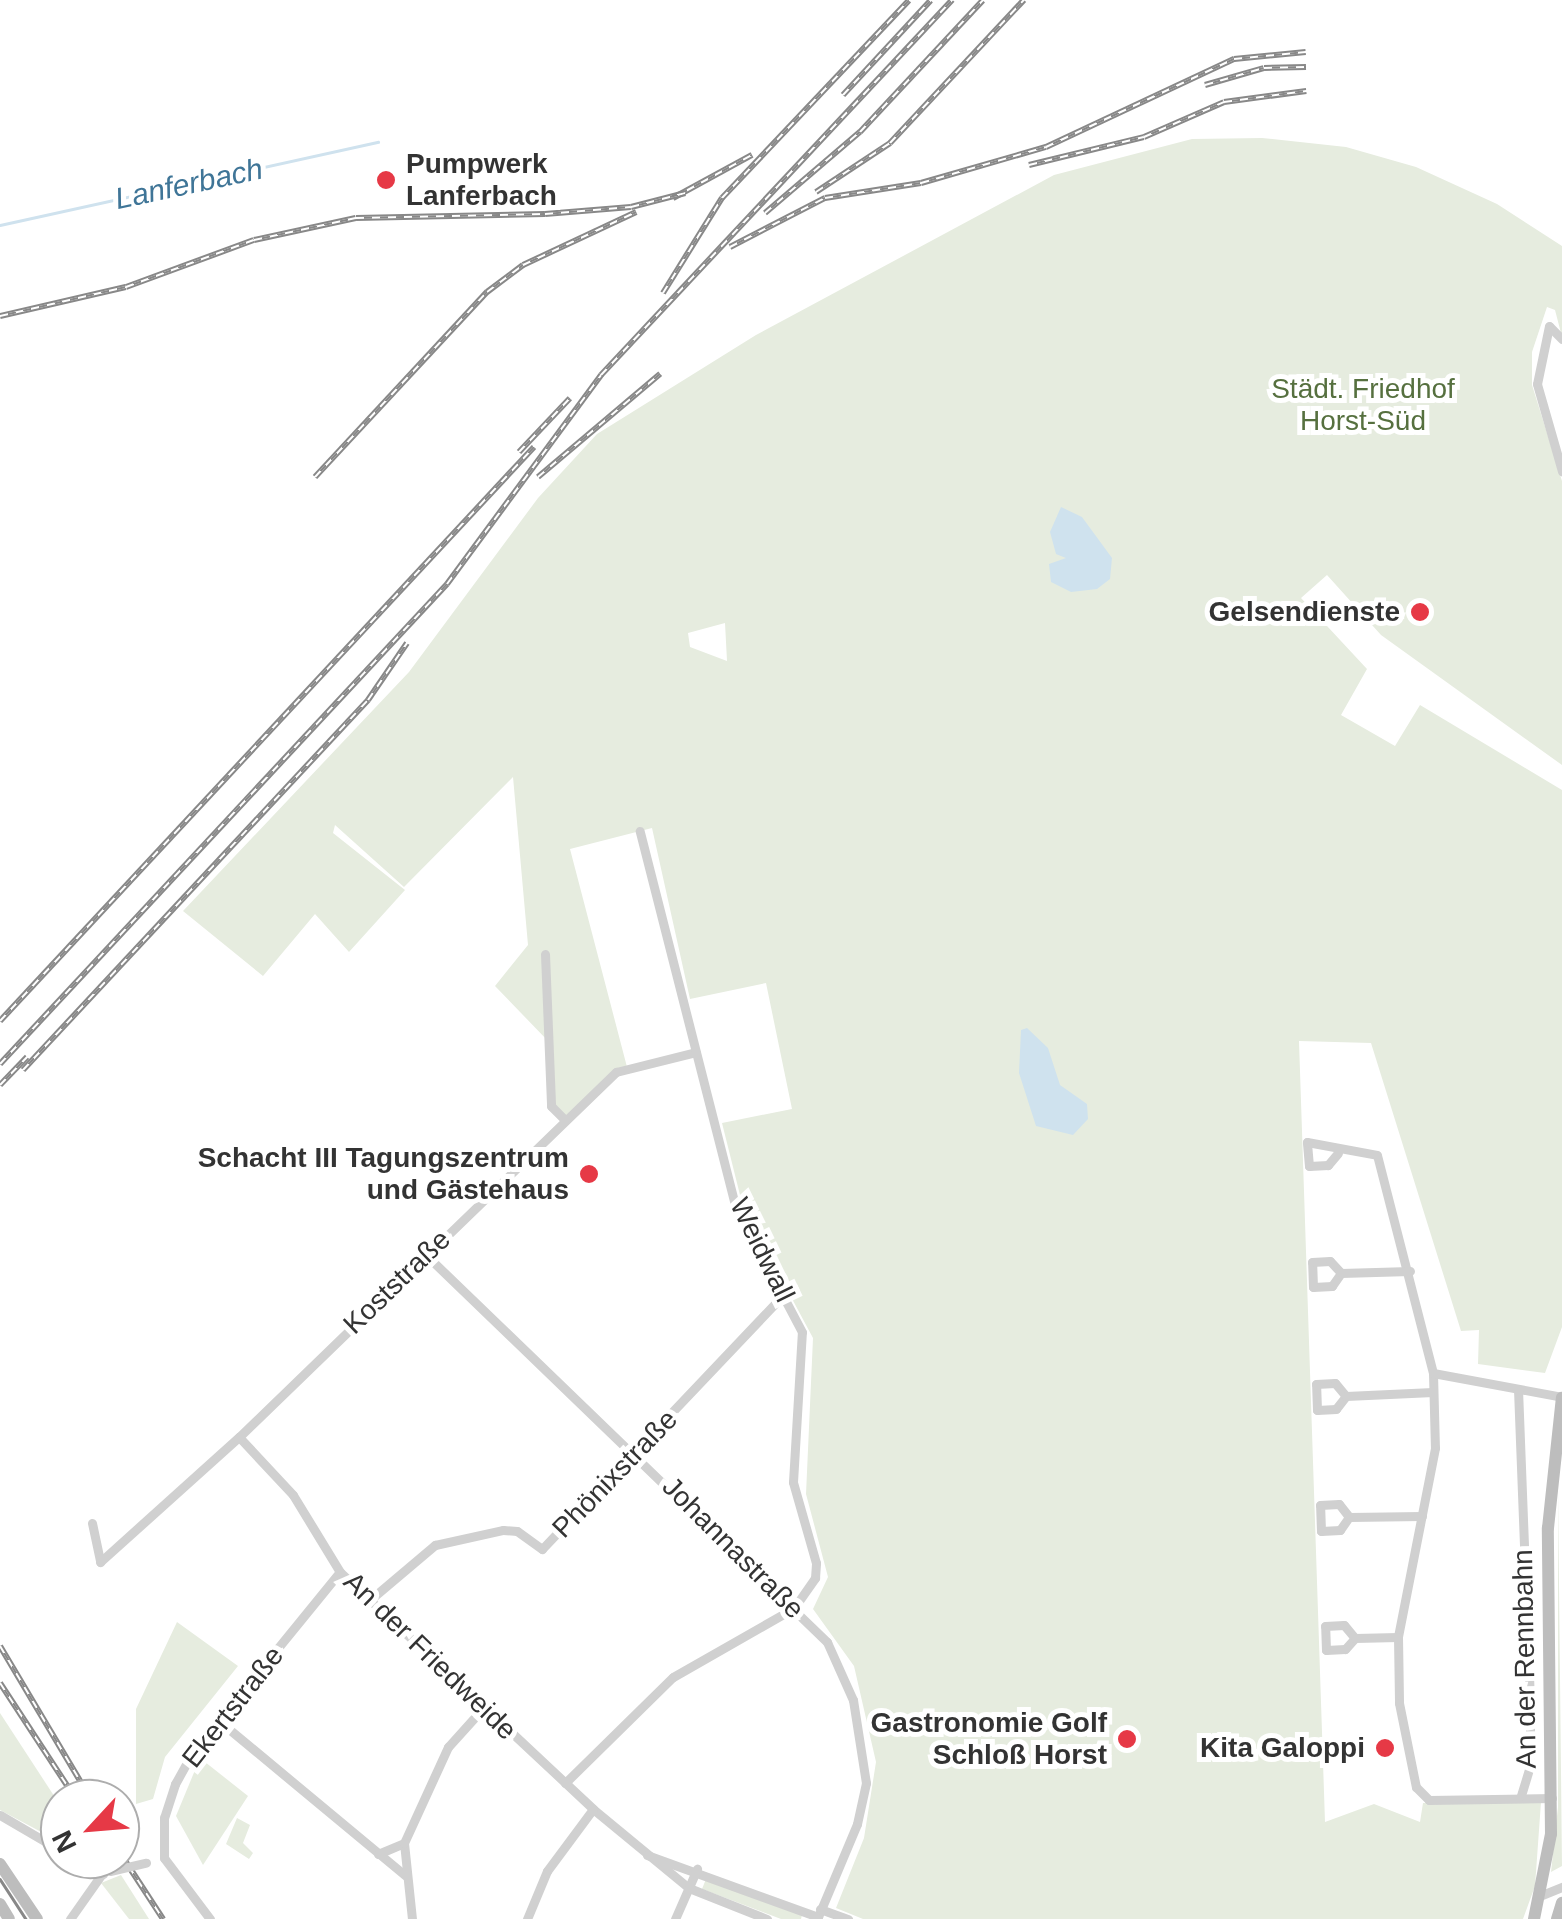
<!DOCTYPE html>
<meta charset="utf-8">
<style>
body{margin:0}
#map{position:relative;width:1562px;height:1919px;overflow:hidden;background:#fff;font-family:Arial,sans-serif}
div>[style]{position:absolute}
.green>*{inset:0;background:#e6ecdf}
.water>*{inset:0;background:#cfe2ee}
.stream>*{height:2.5px;margin:-1.25px;padding:0 1.25px;transform-origin:1.25px;border-radius:1.25px;background:#cfe2ee}
.minor>*{height:9px;margin:-4.5px;padding:0 4.5px;transform-origin:4.5px;border-radius:4.5px;background:#d0d0d0}
.secondary>*{height:12px;margin:-6px;padding:0 6px;transform-origin:6px;border-radius:6px;background:#bdbdbd}
.tram>*{height:2.5px;margin:-1.25px;padding:0 1.25px;transform-origin:1.25px;border-radius:1.25px;background:#888}
.rail>*{height:6px;margin-top:-3px;transform-origin:0;background:repeating-linear-gradient(90deg,#fff 0 8px,#888 0 16px);box-sizing:border-box;border-block:2px solid #888}
.minor-bridge>*{height:9px;margin:-4.5px;padding:0 4.5px;transform-origin:4.5px;border-radius:4.5px;background:#d0d0d0}
.dots>*{width:28px;height:28px;translate:-50% -50%;box-sizing:border-box;border:5px solid #fff;border-radius:50%}
span{translate:-50% -50%;white-space:nowrap;text-align:center;line-height:1.15;-webkit-text-stroke:10px #fff;paint-order:stroke}
.poi-label{font-size:28px;color:#333;font-weight:700}
.left{translate:0 -50%;text-align:left}
.right{translate:-100% -50%;text-align:right}
.park-label{font-size:28px;color:#56703f}
.street-label{font-size:28px;color:#333}
.water-label{font-size:30px;color:#3f7597;font-style:italic}
.north{position:absolute;left:40px;top:1779px;width:100px;height:100px;box-sizing:border-box;background:#fff;border:2px solid #adadad;border-radius:50%;rotate:244deg;font-size:28px;font-weight:700;line-height:40px;text-align:center;color:#333}
.north::after{content:'';display:block;margin:auto;width:35px;height:45px;background:#e63946;clip-path:polygon(50% 0,100% 100%,50% 72%,0 100%)}
</style>
<div id="map">
<div class="green">
<div style="clip-path:polygon(evenodd,1262px 138px,1346px 147px,1416px 167px,1497px 204px,1562px 246px,1562px 337px,1555px 310px,1547px 307px,1532px 352px,1532px 385px,1562px 481px,1562px 765px,1381px 635px,1327px 575px,1301px 598px,1367px 669px,1341px 715px,1395px 746px,1420px 705px,1562px 790px,1562px 1327px,1545px 1373px,1478px 1364px,1479px 1330px,1461px 1331px,1371px 1043px,1299px 1041px,1325px 1822px,1374px 1804px,1420px 1822px,1423px 1803px,1541px 1802px,1535px 1886px,1523px 1919px,863px 1919px,836px 1908px,864px 1838px,876px 1762px,854px 1666px,813px 1609px,828px 1577px,806px 1494px,813px 1338px,743px 1207px,722px 1123px,792px 1109px,766px 983px,690px 999px,652px 828px,570px 849px,627px 1067px,565px 1120px,551px 1106px,549px 1042px,495px 986px,528px 945px,513px 777px,404px 887px,335px 825px,333px 833px,405px 890px,349px 952px,315px 914px,263px 976px,183px 911px,409px 672px,538px 498px,597px 434px,756px 335px,1054px 175px,1192px 139px,1262px 138px,725px 623px,727px 661px,690px 647px,688px 633px,725px 623px)"></div>
<div style="clip-path:polygon(1558px 1487px,1562px 1866px,1551px 1872px,1558px 1807px)"></div>
<div style="clip-path:polygon(177px 1622px,238px 1666px,165px 1757px,153px 1799px,136px 1804px,136px 1709px)"></div>
<div style="clip-path:polygon(0 1713px,60px 1805px,60px 1842px,0 1810px)"></div>
<div style="clip-path:polygon(200px 1758px,248px 1796px,203px 1865px,176px 1816px)"></div>
<div style="clip-path:polygon(237px 1818px,250px 1825px,243px 1843px,253px 1853px,249px 1859px,226px 1844px)"></div>
<div style="clip-path:polygon(121px 1875px,149px 1919px,129px 1919px,101px 1883px)"></div>
<div style="clip-path:polygon(706px 1879px,802px 1915px,801px 1919px,781px 1919px,702px 1889px)"></div>
</div>
<div class="water">
<div style="clip-path:polygon(1061px 507px,1082px 517px,1112px 558px,1110px 579px,1097px 589px,1071px 592px,1051px 582px,1049px 564px,1066px 558px,1056px 554px,1050px 532px)"></div>
<div style="clip-path:polygon(1027px 1028px,1048px 1048px,1060px 1085px,1087px 1104px,1088px 1119px,1073px 1135px,1036px 1126px,1019px 1073px,1021px 1030px)"></div>
</div>
<div class="stream">
<div style="left:0;top:225px;width:387px;rotate:-12.4deg"></div>
</div>
<div class="minor">
<div style="left:1562px;top:339px;width:18px;rotate:-135deg"></div>
<div style="left:1549px;top:326px;width:59px;rotate:101.7deg"></div>
<div style="left:1537px;top:384px;width:91px;rotate:74deg"></div>
<div style="left:545px;top:954px;width:152px;rotate:87.7deg"></div>
<div style="left:551px;top:1106px;width:20px;rotate:45deg"></div>
<div style="left:1338px;top:1153px;width:16px;rotate:130deg"></div>
<div style="left:1328px;top:1165px;width:19px;rotate:177deg"></div>
<div style="left:1309px;top:1166px;width:24px;rotate:-95deg"></div>
<div style="left:1307px;top:1142px;width:71px;rotate:10.5deg"></div>
<div style="left:1377px;top:1155px;width:225px;rotate:75.6deg"></div>
<div style="left:1433px;top:1373px;width:75px;rotate:88.5deg"></div>
<div style="left:1435px;top:1448px;width:193px;rotate:101.1deg"></div>
<div style="left:1398px;top:1637px;width:66px;rotate:89.1deg"></div>
<div style="left:1399px;top:1703px;width:86px;rotate:78.6deg"></div>
<div style="left:1416px;top:1787px;width:18px;rotate:45deg"></div>
<div style="left:1429px;top:1800px;width:123px;rotate:-0.9deg"></div>
<div style="left:425px;top:1254px;width:559px;rotate:43.98deg"></div>
<div style="left:827px;top:1642px;width:64px;rotate:65.9deg"></div>
<div style="left:853px;top:1700px;width:84px;rotate:81.1deg"></div>
<div style="left:866px;top:1783px;width:42px;rotate:102.4deg"></div>
<div style="left:857px;top:1824px;width:103px;rotate:112.8deg"></div>
<div style="left:1341px;top:1273px;width:16px;rotate:125deg"></div>
<div style="left:1332px;top:1286px;width:19px;rotate:177deg"></div>
<div style="left:1313px;top:1287px;width:25px;rotate:-92deg"></div>
<div style="left:1312px;top:1262px;width:18px;rotate:-3deg"></div>
<div style="left:1330px;top:1261px;width:16px;rotate:47deg"></div>
<div style="left:1341px;top:1273px;width:69px;rotate:-1.7deg"></div>
<div style="left:1433px;top:1373px;width:131px;rotate:10.5deg"></div>
<div style="left:1518px;top:1389px;width:314px;rotate:87.8deg"></div>
<div style="left:1530px;top:1703px;width:63px;rotate:90deg"></div>
<div style="left:1530px;top:1766px;width:31px;rotate:107deg"></div>
<div style="left:1346px;top:1396px;width:16px;rotate:128deg"></div>
<div style="left:1336px;top:1409px;width:19px;rotate:177deg"></div>
<div style="left:1317px;top:1410px;width:26px;rotate:-92deg"></div>
<div style="left:1316px;top:1384px;width:19px;rotate:-3deg"></div>
<div style="left:1335px;top:1383px;width:17px;rotate:50deg"></div>
<div style="left:1346px;top:1396px;width:87px;rotate:-2.6deg"></div>
<div style="left:239px;top:1437px;width:79px;rotate:47deg"></div>
<div style="left:293px;top:1495px;width:90px;rotate:58.6deg"></div>
<div style="left:340px;top:1572px;width:347px;rotate:43.1deg"></div>
<div style="left:593px;top:1809px;width:124px;rotate:39.5deg"></div>
<div style="left:689px;top:1888px;width:84px;rotate:21.7deg"></div>
<div style="left:1349px;top:1517px;width:16px;rotate:125deg"></div>
<div style="left:1340px;top:1530px;width:19px;rotate:177deg"></div>
<div style="left:1321px;top:1531px;width:26px;rotate:-92deg"></div>
<div style="left:1320px;top:1505px;width:19px;rotate:-3deg"></div>
<div style="left:1339px;top:1504px;width:16px;rotate:52deg"></div>
<div style="left:1349px;top:1517px;width:73px;rotate:-0.8deg"></div>
<div style="left:92px;top:1523px;width:40px;rotate:78deg"></div>
<div style="left:100px;top:1562px;width:187px;rotate:-42deg"></div>
<div style="left:239px;top:1437px;width:525px;rotate:-44.07deg"></div>
<div style="left:616px;top:1072px;width:82px;rotate:-14deg"></div>
<div style="left:371px;top:1599px;width:84px;rotate:-40.2deg"></div>
<div style="left:435px;top:1545px;width:70px;rotate:-12.4deg"></div>
<div style="left:503px;top:1530px;width:14px;rotate:4deg"></div>
<div style="left:517px;top:1531px;width:31px;rotate:36deg"></div>
<div style="left:542px;top:1549px;width:350px;rotate:-46.5deg"></div>
<div style="left:1355px;top:1638px;width:15px;rotate:132deg"></div>
<div style="left:1345px;top:1649px;width:19px;rotate:177deg"></div>
<div style="left:1326px;top:1650px;width:24px;rotate:-92deg"></div>
<div style="left:1325px;top:1626px;width:19px;rotate:-3deg"></div>
<div style="left:1344px;top:1625px;width:17px;rotate:50deg"></div>
<div style="left:1355px;top:1638px;width:43px;rotate:-1.3deg"></div>
<div style="left:218px;top:1720px;width:244px;rotate:39.7deg"></div>
<div style="left:565px;top:1783px;width:151px;rotate:-44.5deg"></div>
<div style="left:673px;top:1677px;width:139px;rotate:-29.7deg"></div>
<div style="left:794px;top:1608px;width:37px;rotate:-55deg"></div>
<div style="left:815px;top:1578px;width:15px;rotate:-86deg"></div>
<div style="left:816px;top:1563px;width:84px;rotate:-105.9deg"></div>
<div style="left:793px;top:1482px;width:150px;rotate:-86.6deg"></div>
<div style="left:802px;top:1332px;width:144px;rotate:-117.8deg"></div>
<div style="left:735px;top:1205px;width:386px;rotate:-104.3deg"></div>
<div style="left:0;top:1815px;width:69px;rotate:30.3deg"></div>
<div style="left:378px;top:1854px;width:28px;rotate:-23deg"></div>
<div style="left:647px;top:1855px;width:182px;rotate:19.9deg"></div>
<div style="left:76px;top:1859px;width:31px;rotate:29deg"></div>
<div style="left:1542px;top:1895px;width:22px;rotate:-22deg"></div>
<div style="left:820px;top:1909px;width:30px;rotate:20deg"></div>
<div style="left:70px;top:1919px;width:54px;rotate:-54.8deg"></div>
<div style="left:210px;top:1919px;width:76px;rotate:-127deg"></div>
<div style="left:164px;top:1858px;width:40px;rotate:-90deg"></div>
<div style="left:164px;top:1818px;width:36px;rotate:-72deg"></div>
<div style="left:175px;top:1784px;width:37px;rotate:-61deg"></div>
<div style="left:193px;top:1752px;width:232px;rotate:-50.8deg"></div>
<div style="left:412px;top:1919px;width:76px;rotate:-96deg"></div>
<div style="left:404px;top:1843px;width:106px;rotate:-65.4deg"></div>
<div style="left:448px;top:1747px;width:54px;rotate:-48deg"></div>
<div style="left:527px;top:1919px;width:52px;rotate:-67.4deg"></div>
<div style="left:547px;top:1871px;width:77px;rotate:-53.4deg"></div>
<div style="left:675px;top:1919px;width:55px;rotate:-66.3deg"></div>
</div>
<div class="secondary">
<div style="left:0;top:1864px;width:66px;rotate:56.1deg"></div>
<div style="left:0;top:1904px;width:17px;rotate:59deg"></div>
<div style="left:1534px;top:1919px;width:87px;rotate:-78.7deg"></div>
<div style="left:1551px;top:1834px;width:306px;rotate:-90.6deg"></div>
<div style="left:1548px;top:1528px;width:131px;rotate:-83.9deg"></div>
<div style="left:1557px;top:1919px;width:17px;rotate:-73deg"></div>
</div>
<div class="tram">
<div style="left:0;top:1879px;width:48px;rotate:57deg"></div>
</div>
<div class="rail">
<div style="left:1205px;top:85px;width:61px;rotate:-16.1deg"></div>
<div style="left:1264px;top:68px;width:42px;rotate:-1.4deg"></div>
<div style="left:843px;top:95px;width:129px;rotate:-47.2deg"></div>
<div style="left:1029px;top:165px;width:118px;rotate:-13.7deg"></div>
<div style="left:1144px;top:137px;width:87px;rotate:-23.6deg"></div>
<div style="left:1224px;top:102px;width:83px;rotate:-7.6deg"></div>
<div style="left:816px;top:192px;width:89px;rotate:-33.5deg"></div>
<div style="left:890px;top:143px;width:196px;rotate:-46.9deg"></div>
<div style="left:673px;top:198px;width:90px;rotate:-28.6deg"></div>
<div style="left:765px;top:213px;width:125px;rotate:-40.5deg"></div>
<div style="left:860px;top:132px;width:180px;rotate:-47deg"></div>
<div style="left:730px;top:247px;width:107px;rotate:-27.3deg"></div>
<div style="left:825px;top:198px;width:97px;rotate:-8.9deg"></div>
<div style="left:921px;top:183px;width:130px;rotate:-16.1deg"></div>
<div style="left:1046px;top:147px;width:208px;rotate:-25.1deg"></div>
<div style="left:1234px;top:59px;width:72px;rotate:-5.6deg"></div>
<div style="left:663px;top:293px;width:112px;rotate:-58.2deg"></div>
<div style="left:722px;top:198px;width:272px;rotate:-46.6deg"></div>
<div style="left:0;top:316px;width:129px;rotate:-13deg"></div>
<div style="left:126px;top:287px;width:136px;rotate:-20.2deg"></div>
<div style="left:254px;top:240px;width:104px;rotate:-12.2deg"></div>
<div style="left:356px;top:218px;width:189px;rotate:-1.2deg"></div>
<div style="left:545px;top:214px;width:86px;rotate:-4.7deg"></div>
<div style="left:631px;top:207px;width:56px;rotate:-14.5deg"></div>
<div style="left:519px;top:452px;width:74px;rotate:-46.6deg"></div>
<div style="left:315px;top:477px;width:253px;rotate:-47.1deg"></div>
<div style="left:487px;top:292px;width:45px;rotate:-36.9deg"></div>
<div style="left:523px;top:265px;width:125px;rotate:-25.1deg"></div>
<div style="left:538px;top:477px;width:160px;rotate:-40.2deg"></div>
<div style="left:0;top:1021px;width:784px;rotate:-47.07deg"></div>
<div style="left:0;top:1064px;width:656px;rotate:-47.04deg"></div>
<div style="left:447px;top:584px;width:260px;rotate:-53.6deg"></div>
<div style="left:601px;top:375px;width:514px;rotate:-46.89deg"></div>
<div style="left:23px;top:1070px;width:506px;rotate:-47deg"></div>
<div style="left:368px;top:700px;width:69px;rotate:-55.6deg"></div>
<div style="left:0;top:1085px;width:39px;rotate:-46deg"></div>
<div style="left:0;top:1646px;width:178px;rotate:59.3deg"></div>
<div style="left:0;top:1683px;width:139px;rotate:56.8deg"></div>
<div style="left:120px;top:1853px;width:79px;rotate:56.9deg"></div>
</div>
<div class="minor-bridge">
<div style="left:110px;top:1871px;width:37px;rotate:-13deg"></div>
</div>
<div class="dots">
<div style="left:386px;top:180px;background:#e63946"></div>
<div style="left:1420px;top:612px;background:#e63946"></div>
<div style="left:589px;top:1174px;background:#e63946"></div>
<div style="left:1127px;top:1739px;background:#e63946"></div>
<div style="left:1385px;top:1748px;background:#e63946"></div>
</div>
<div class="poi-label">
<span class="left" style="left:406px;top:180px">Pumpwerk<br>Lanferbach</span>
<span class="right" style="left:1400px;top:612px">Gelsendienste</span>
<span class="right" style="left:569px;top:1174px">Schacht III Tagungszentrum<br>und Gästehaus</span>
<span class="right" style="left:1107px;top:1739px">Gastronomie Golf<br>Schloß Horst</span>
<span class="right" style="left:1365px;top:1748px">Kita Galoppi</span>
</div>
<div class="park-label">
<span style="left:1363px;top:405px">Städt. Friedhof<br>Horst-Süd</span>
</div>
<div class="street-label">
<span style="left:762px;top:1250px;rotate:64deg">Weidwall</span>
<span style="left:397px;top:1282px;rotate:-44deg">Koststraße</span>
<span style="left:615px;top:1474px;rotate:-46deg">Phönixstraße</span>
<span style="left:733px;top:1548px;rotate:45deg">Johannastraße</span>
<span style="left:430px;top:1656px;rotate:44deg">An der Friedweide</span>
<span style="left:1525px;top:1659px;rotate:-91deg">An der Rennbahn</span>
<span style="left:233px;top:1707px;rotate:-52deg">Ekertstraße</span>
</div>
<div class="water-label">
<span style="left:189px;top:184px;rotate:-12deg">Lanferbach</span>
</div>
<div class="north">N</div>
</div>
